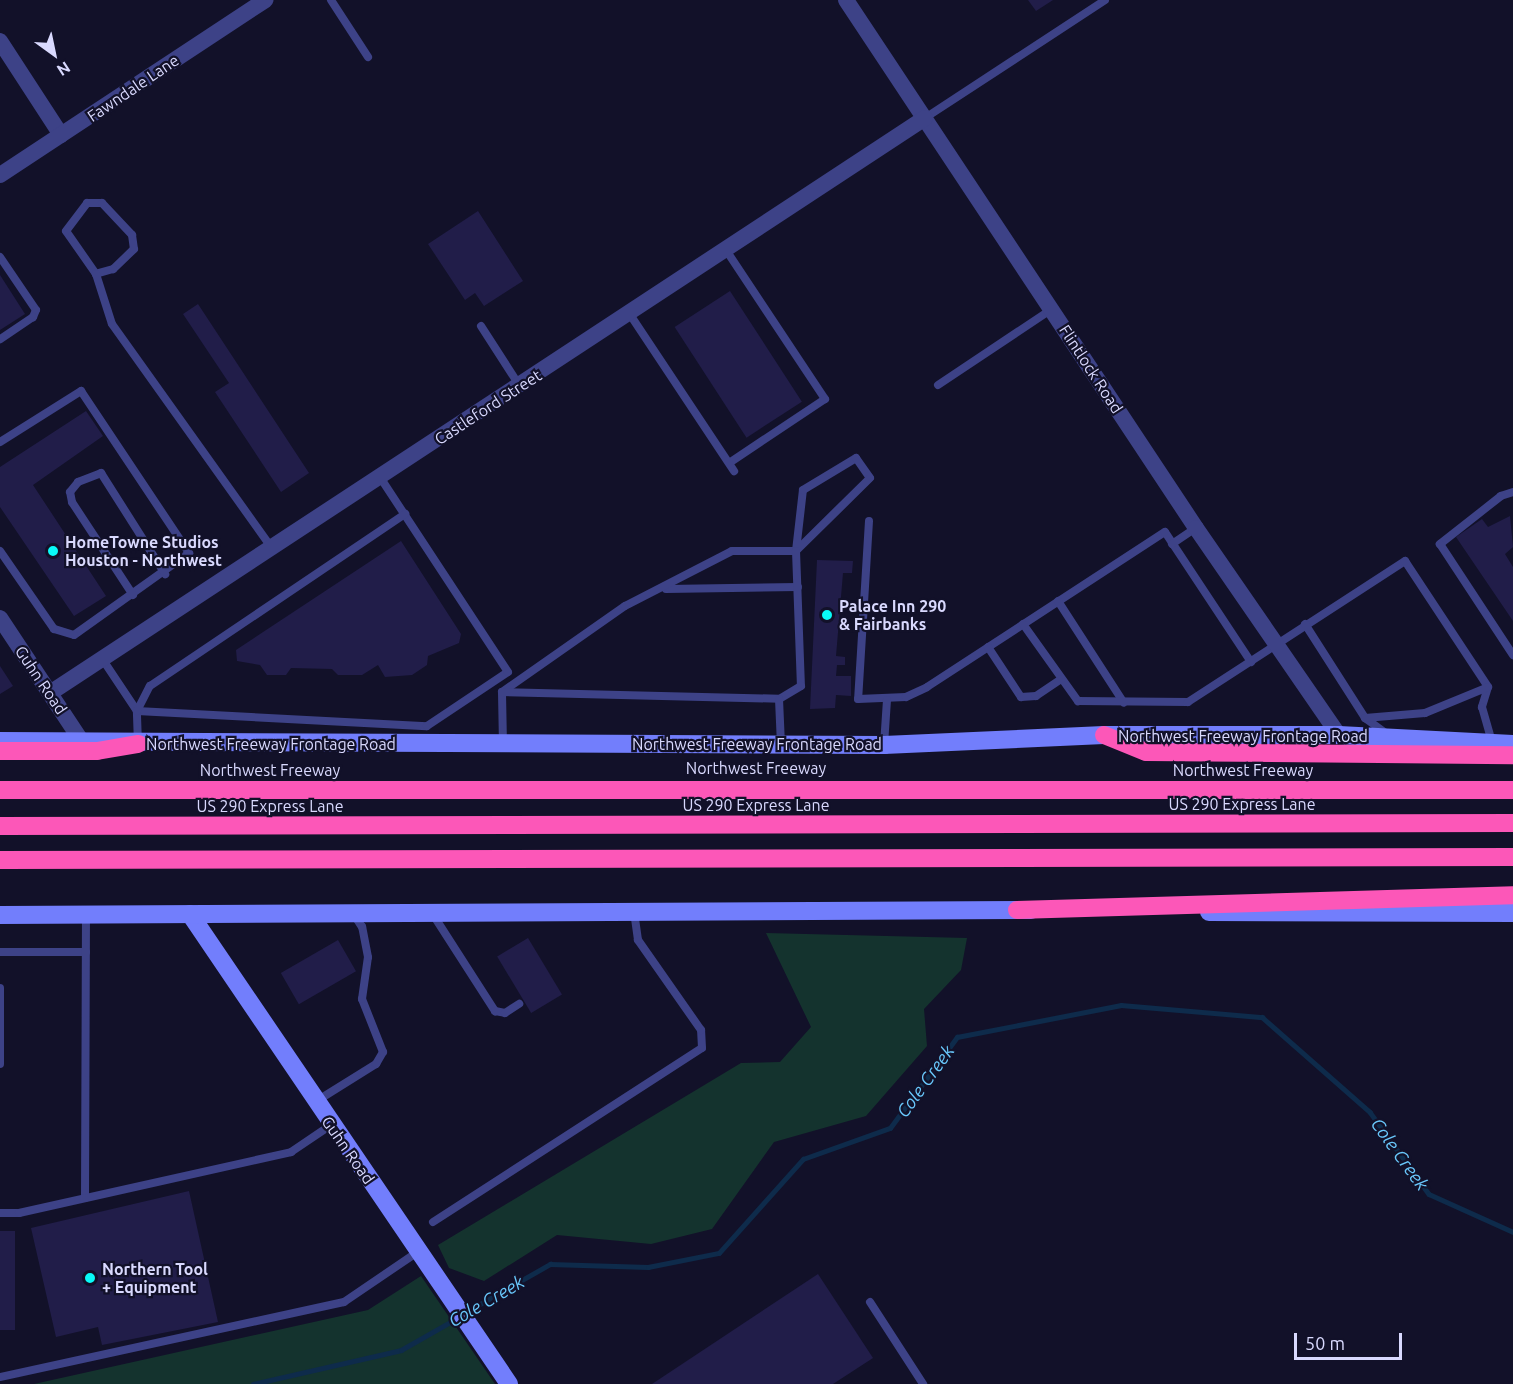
<!DOCTYPE html>
<style>
body{margin:0}
#map{position:relative;width:1513px;height:1384px;overflow:hidden;background:#121129;font-family:Ubuntu,sans-serif}
div>[style]{position:absolute}
.green>*{inset:0;background:#14332e}
.stream>*{height:4.5px;margin:-2.25px;padding:0 2.25px;transform-origin:2.25px;border-radius:2.25px;background:#0e2b4b}
.building>*{inset:0;background:#211d49;transform-origin:0 0}
.lane>*{height:8px;margin:-4px;padding:0 4px;transform-origin:4px;border-radius:4px;background:#3d4287}
.street>*{height:16px;margin:-8px;padding:0 8px;transform-origin:8px;border-radius:8px;background:#3d4287}
.secondary>*{height:18px;margin:-9px;padding:0 9px;transform-origin:9px;border-radius:9px;background:#727efc}
.highway>*{height:18px;margin:-9px;padding:0 9px;transform-origin:9px;border-radius:9px;background:#fc57b8}
.dots>*{width:16px;height:16px;translate:-50% -50%;box-sizing:border-box;border:3px solid #121129;border-radius:50%}
span{translate:-50% -50%;white-space:nowrap;text-align:center;line-height:1.15;-webkit-text-stroke:4.5px #121129;paint-order:stroke}
.street-label{font-size:16px;color:#d9d9fe}
.poi-label{font-size:16px;color:#d9d9fe;font-weight:700}
.left{translate:0 -50%;text-align:left}
.water-label{font-size:18px;color:#69c8fc;font-style:italic}
.north{position:absolute;left:24px;top:24px;width:60px;height:60px;-webkit-text-stroke:4px #121129;paint-order:stroke;rotate:147deg;font-size:16px;font-weight:700;line-height:24px;text-align:center;color:#d9d9fe}
.north::after{content:'';display:block;margin:auto;width:21px;height:27px;background:#d9d9fe;clip-path:polygon(50% 0,100% 100%,50% 72%,0 100%)}
.scale{position:absolute;left:1294px;top:1333px;width:108px;height:27px;box-sizing:border-box;border:3px solid #d9d9fe;border-top:0;padding-left:8px;font-size:18px;line-height:21px;white-space:nowrap;color:#d9d9fe;-webkit-text-stroke:4px #121129;paint-order:stroke}
</style>
<div id="map">
<div class="green">
<div style="clip-path:polygon(766px 933px,967px 938px,961px 970px,924px 1009px,927px 1046px,866px 1116px,774px 1142px,712px 1229px,651px 1244px,557px 1235px,484px 1281px,449px 1268px,438px 1245px,741px 1063px,780px 1062px,811px 1027px)"></div>
<div style="clip-path:polygon(421px 1276px,495px 1384px,34px 1384px,368px 1310px)"></div>
</div>
<div class="stream">
<div style="left:466px;top:1312px;width:97px;rotate:-29.7deg"></div>
<div style="left:550px;top:1264px;width:98px;rotate:1.8deg"></div>
<div style="left:648px;top:1267px;width:72px;rotate:-11.2deg"></div>
<div style="left:719px;top:1253px;width:126px;rotate:-48.2deg"></div>
<div style="left:803px;top:1159px;width:92px;rotate:-19.6deg"></div>
<div style="left:890px;top:1128px;width:113px;rotate:-53.6deg"></div>
<div style="left:957px;top:1037px;width:167px;rotate:-11deg"></div>
<div style="left:1121px;top:1005px;width:142px;rotate:4.9deg"></div>
<div style="left:1262px;top:1017px;width:144px;rotate:41.3deg"></div>
<div style="left:1370px;top:1112px;width:101px;rotate:54.3deg"></div>
<div style="left:1429px;top:1194px;width:92px;rotate:24.3deg"></div>
<div style="left:253px;top:1384px;width:152px;rotate:-12.9deg"></div>
<div style="left:401px;top:1350px;width:67px;rotate:-29.6deg"></div>
</div>
<div class="building">
<div style="clip-path:polygon(1028px 0,1053px 0,1036px 11px)"></div>
<div style="clip-path:polygon(478px 211px,523px 281px,484px 306px,475px 293px,465px 300px,428px 244px)"></div>
<div style="clip-path:polygon(0 275px,25px 314px,0 330px)"></div>
<div style="left:730px;top:291px;width:132px;height:66px;rotate:57deg"></div>
<div style="clip-path:polygon(198px 304px,309px 473px,281px 492px,215px 392px,229px 383px,183px 314px)"></div>
<div style="clip-path:polygon(86px 411px,103px 436px,33px 485px,106px 596px,74px 616px,0 507px,0 467px)"></div>
<div style="clip-path:polygon(1510px 516px,1513px 547px,1505px 554px,1513px 567px,1513px 621px,1456px 537px,1482px 519px,1488px 527px)"></div>
<div style="clip-path:polygon(401px 541px,461px 634px,459px 643px,428px 656px,427px 665px,412px 675px,385px 677px,378px 665px,362px 675px,338px 675px,332px 669px,291px 668px,286px 675px,267px 675px,260px 665px,237px 661px,236px 650px)"></div>
<div style="clip-path:polygon(817px 560px,853px 561px,852px 573px,843px 573px,836px 656px,845px 657px,845px 665px,837px 665px,836px 676px,851px 676px,851px 696px,836px 695px,835px 708px,810px 709px)"></div>
<div style="clip-path:polygon(0 666px,13px 686px,0 694px)"></div>
<div style="left:528px;top:938px;width:66px;height:36px;rotate:59deg"></div>
<div style="left:338px;top:940px;width:36px;height:66px;rotate:60deg"></div>
<div style="clip-path:polygon(189px 1191px,218px 1322px,102px 1345px,98px 1327px,56px 1337px,31px 1228px)"></div>
<div style="left:0;top:1231px;width:15px;height:99px"></div>
<div style="clip-path:polygon(818px 1274px,873px 1358px,833px 1384px,652px 1384px)"></div>
</div>
<div class="lane">
<div style="left:331px;top:0;width:68px;rotate:57deg"></div>
<div style="left:925px;top:118px;width:215px;rotate:-33.2deg"></div>
<div style="left:726px;top:250px;width:179px;rotate:56.4deg"></div>
<div style="left:825px;top:399px;width:115px;rotate:146.3deg"></div>
<div style="left:0;top:257px;width:64px;rotate:55.8deg"></div>
<div style="left:36px;top:310px;width:8px;rotate:113deg"></div>
<div style="left:33px;top:317px;width:40px;rotate:146deg"></div>
<div style="left:96px;top:274px;width:52px;rotate:-124.9deg"></div>
<div style="left:66px;top:231px;width:35px;rotate:-53deg"></div>
<div style="left:87px;top:203px;width:15px"></div>
<div style="left:102px;top:203px;width:44px;rotate:46.8deg"></div>
<div style="left:132px;top:235px;width:14px;rotate:82deg"></div>
<div style="left:134px;top:249px;width:29px;rotate:136deg"></div>
<div style="left:113px;top:269px;width:18px;rotate:164deg"></div>
<div style="left:96px;top:274px;width:52px;rotate:72.3deg"></div>
<div style="left:112px;top:324px;width:275px;rotate:54.5deg"></div>
<div style="left:629px;top:313px;width:190px;rotate:56.4deg"></div>
<div style="left:481px;top:326px;width:70px;rotate:57.2deg"></div>
<div style="left:938px;top:385px;width:137px;rotate:-33.7deg"></div>
<div style="left:0;top:442px;width:96px;rotate:-32.2deg"></div>
<div style="left:81px;top:391px;width:195px;rotate:56.3deg"></div>
<div style="left:189px;top:553px;width:141px;rotate:144.5deg"></div>
<div style="left:74px;top:635px;width:21px;rotate:-163deg"></div>
<div style="left:54px;top:629px;width:95px;rotate:-124.7deg"></div>
<div style="left:1513px;top:492px;width:13px;rotate:162deg"></div>
<div style="left:1501px;top:496px;width:78px;rotate:141.8deg"></div>
<div style="left:1440px;top:544px;width:133px;rotate:56.7deg"></div>
<div style="left:869px;top:521px;width:178px;rotate:93.5deg"></div>
<div style="left:858px;top:699px;width:48px;rotate:-2.4deg"></div>
<div style="left:906px;top:697px;width:23px;rotate:-25deg"></div>
<div style="left:927px;top:687px;width:284px;rotate:-33.1deg"></div>
<div style="left:1165px;top:532px;width:156px;rotate:56.5deg"></div>
<div style="left:1172px;top:544px;width:29px;rotate:-34deg"></div>
<div style="left:666px;top:589px;width:132px;rotate:-0.9deg"></div>
<div style="left:133px;top:595px;width:111px;rotate:-123.3deg"></div>
<div style="left:72px;top:502px;width:10px;rotate:-101deg"></div>
<div style="left:70px;top:492px;width:13px;rotate:-51deg"></div>
<div style="left:78px;top:482px;width:25px;rotate:-21deg"></div>
<div style="left:101px;top:473px;width:120px;rotate:57.6deg"></div>
<div style="left:1058px;top:601px;width:121px;rotate:57.1deg"></div>
<div style="left:1023px;top:624px;width:95px;rotate:54.5deg"></div>
<div style="left:1078px;top:701px;width:110px;rotate:0.5deg"></div>
<div style="left:1188px;top:702px;width:259px;rotate:-33deg"></div>
<div style="left:1405px;top:561px;width:151px;rotate:56.6deg"></div>
<div style="left:1488px;top:687px;width:21px;rotate:107deg"></div>
<div style="left:1482px;top:707px;width:37px;rotate:74deg"></div>
<div style="left:1305px;top:624px;width:112px;rotate:57.4deg"></div>
<div style="left:1365px;top:718px;width:27px;rotate:36deg"></div>
<div style="left:988px;top:647px;width:60px;rotate:56.6deg"></div>
<div style="left:1021px;top:697px;width:15px;rotate:-4deg"></div>
<div style="left:1036px;top:696px;width:30px;rotate:-34deg"></div>
<div style="left:103px;top:660px;width:61px;rotate:56.3deg"></div>
<div style="left:137px;top:711px;width:290px;rotate:3deg"></div>
<div style="left:427px;top:726px;width:97px;rotate:-33.7deg"></div>
<div style="left:508px;top:672px;width:233px;rotate:-123.3deg"></div>
<div style="left:502px;top:692px;width:150px;rotate:-35deg"></div>
<div style="left:625px;top:606px;width:120px;rotate:-27.2deg"></div>
<div style="left:732px;top:551px;width:64px"></div>
<div style="left:796px;top:551px;width:61px;rotate:-83.5deg"></div>
<div style="left:803px;top:490px;width:62px;rotate:-31.1deg"></div>
<div style="left:856px;top:458px;width:24px;rotate:55deg"></div>
<div style="left:870px;top:478px;width:104px;rotate:135.4deg"></div>
<div style="left:796px;top:551px;width:135px;rotate:87.9deg"></div>
<div style="left:801px;top:686px;width:26px;rotate:149deg"></div>
<div style="left:1365px;top:718px;width:60px;rotate:-4.8deg"></div>
<div style="left:1425px;top:713px;width:68px;rotate:-22.4deg"></div>
<div style="left:138px;top:744px;width:33px;rotate:-92deg"></div>
<div style="left:137px;top:711px;width:28px;rotate:-63deg"></div>
<div style="left:150px;top:686px;width:308px;rotate:-34deg"></div>
<div style="left:503px;top:745px;width:53px;rotate:-91.1deg"></div>
<div style="left:502px;top:692px;width:277px;rotate:1.4deg"></div>
<div style="left:779px;top:699px;width:45px;rotate:87.5deg"></div>
<div style="left:884px;top:745px;width:45px;rotate:-86.2deg"></div>
<div style="left:432px;top:913px;width:117px;rotate:57.3deg"></div>
<div style="left:495px;top:1011px;width:10px;rotate:11deg"></div>
<div style="left:505px;top:1013px;width:17px;rotate:-33deg"></div>
<div style="left:0;top:952px;width:86px"></div>
<div style="left:0;top:988px;width:76px;rotate:90deg"></div>
<div style="left:315px;top:1102px;width:72px;rotate:-31.9deg"></div>
<div style="left:376px;top:1064px;width:14px;rotate:-60deg"></div>
<div style="left:383px;top:1052px;width:57px;rotate:-111.6deg"></div>
<div style="left:362px;top:999px;width:42px;rotate:-81.9deg"></div>
<div style="left:368px;top:957px;width:31px;rotate:-101deg"></div>
<div style="left:362px;top:927px;width:17px;rotate:-123deg"></div>
<div style="left:85px;top:1198px;width:284px;rotate:-89.8deg"></div>
<div style="left:0;top:1213px;width:19px"></div>
<div style="left:19px;top:1213px;width:279px;rotate:-12.6deg"></div>
<div style="left:291px;top:1152px;width:48px;rotate:-34deg"></div>
<div style="left:433px;top:1222px;width:320px;rotate:-32.9deg"></div>
<div style="left:702px;top:1048px;width:18px;rotate:-93deg"></div>
<div style="left:701px;top:1030px;width:110px;rotate:-125deg"></div>
<div style="left:638px;top:940px;width:29px;rotate:-98deg"></div>
<div style="left:870px;top:1302px;width:98px;rotate:57.1deg"></div>
<div style="left:0;top:1377px;width:352px;rotate:-12.3deg"></div>
<div style="left:344px;top:1302px;width:91px;rotate:-34.2deg"></div>
</div>
<div class="street">
<div style="left:846px;top:0;width:633px;rotate:56.46deg"></div>
<div style="left:1196px;top:528px;width:252px;rotate:55.4deg"></div>
<div style="left:0;top:41px;width:112px;rotate:57deg"></div>
<div style="left:0;top:175px;width:318px;rotate:-33.4deg"></div>
<div style="left:0;top:618px;width:149px;rotate:56.5deg"></div>
<div style="left:50px;top:693px;width:1047px;rotate:-33.31deg"></div>
</div>
<div class="secondary">
<div style="left:0;top:741px;width:884px;rotate:0.26deg"></div>
<div style="left:884px;top:745px;width:220px;rotate:-2.6deg"></div>
<div style="left:1104px;top:735px;width:235px"></div>
<div style="left:1339px;top:735px;width:174px;rotate:3deg"></div>
<div style="left:1209px;top:912px;width:304px;rotate:0.2deg"></div>
<div style="left:190px;top:914px;width:568px;rotate:55.83deg"></div>
<div style="left:0;top:915px;width:1031px;rotate:-0.28deg"></div>
</div>
<div class="highway">
<div style="left:1104px;top:735px;width:45px;rotate:22deg"></div>
<div style="left:1146px;top:752px;width:367px;rotate:0.5deg"></div>
<div style="left:0;top:751px;width:97px"></div>
<div style="left:97px;top:751px;width:42px;rotate:-9.7deg"></div>
<div style="left:0;top:790px;width:1513px"></div>
<div style="left:0;top:826px;width:1513px;rotate:-0.11deg"></div>
<div style="left:0;top:860px;width:1513px;rotate:-0.11deg"></div>
<div style="left:1017px;top:910px;width:496px;rotate:-1.7deg"></div>
</div>
<div class="dots">
<div style="left:53px;top:551px;background:#09faf8"></div>
<div style="left:827px;top:615px;background:#09faf8"></div>
<div style="left:90px;top:1278px;background:#09faf8"></div>
</div>
<div class="street-label">
<span style="left:133px;top:88px;rotate:-34deg">Fawndale Lane</span>
<span style="left:1091px;top:369px;rotate:57deg">Flintlock Road</span>
<span style="left:488px;top:407px;rotate:-33deg">Castleford Street</span>
<span style="left:41px;top:680px;rotate:56deg">Guhn Road</span>
<span style="left:1243px;top:736px">Northwest Freeway Frontage Road</span>
<span style="left:271px;top:744px">Northwest Freeway Frontage Road</span>
<span style="left:757px;top:744px">Northwest Freeway Frontage Road</span>
<span style="left:756px;top:768px">Northwest Freeway</span>
<span style="left:270px;top:770px">Northwest Freeway</span>
<span style="left:1243px;top:770px">Northwest Freeway</span>
<span style="left:1242px;top:804px">US 290 Express Lane</span>
<span style="left:756px;top:805px">US 290 Express Lane</span>
<span style="left:270px;top:806px">US 290 Express Lane</span>
<span style="left:348px;top:1150px;rotate:55deg">Guhn Road</span>
</div>
<div class="poi-label">
<span class="left" style="left:65px;top:551px">HomeTowne Studios<br>Houston - Northwest</span>
<span class="left" style="left:839px;top:615px">Palace Inn 290<br>&amp; Fairbanks</span>
<span class="left" style="left:102px;top:1278px">Northern Tool<br>+ Equipment</span>
</div>
<div class="water-label">
<span style="left:925px;top:1081px;rotate:-54deg">Cole Creek</span>
<span style="left:1400px;top:1154px;rotate:54deg">Cole Creek</span>
<span style="left:486px;top:1301px;rotate:-30deg">Cole Creek</span>
</div>
<div class="north">N</div>
<div class="scale">50 m</div>
</div>
